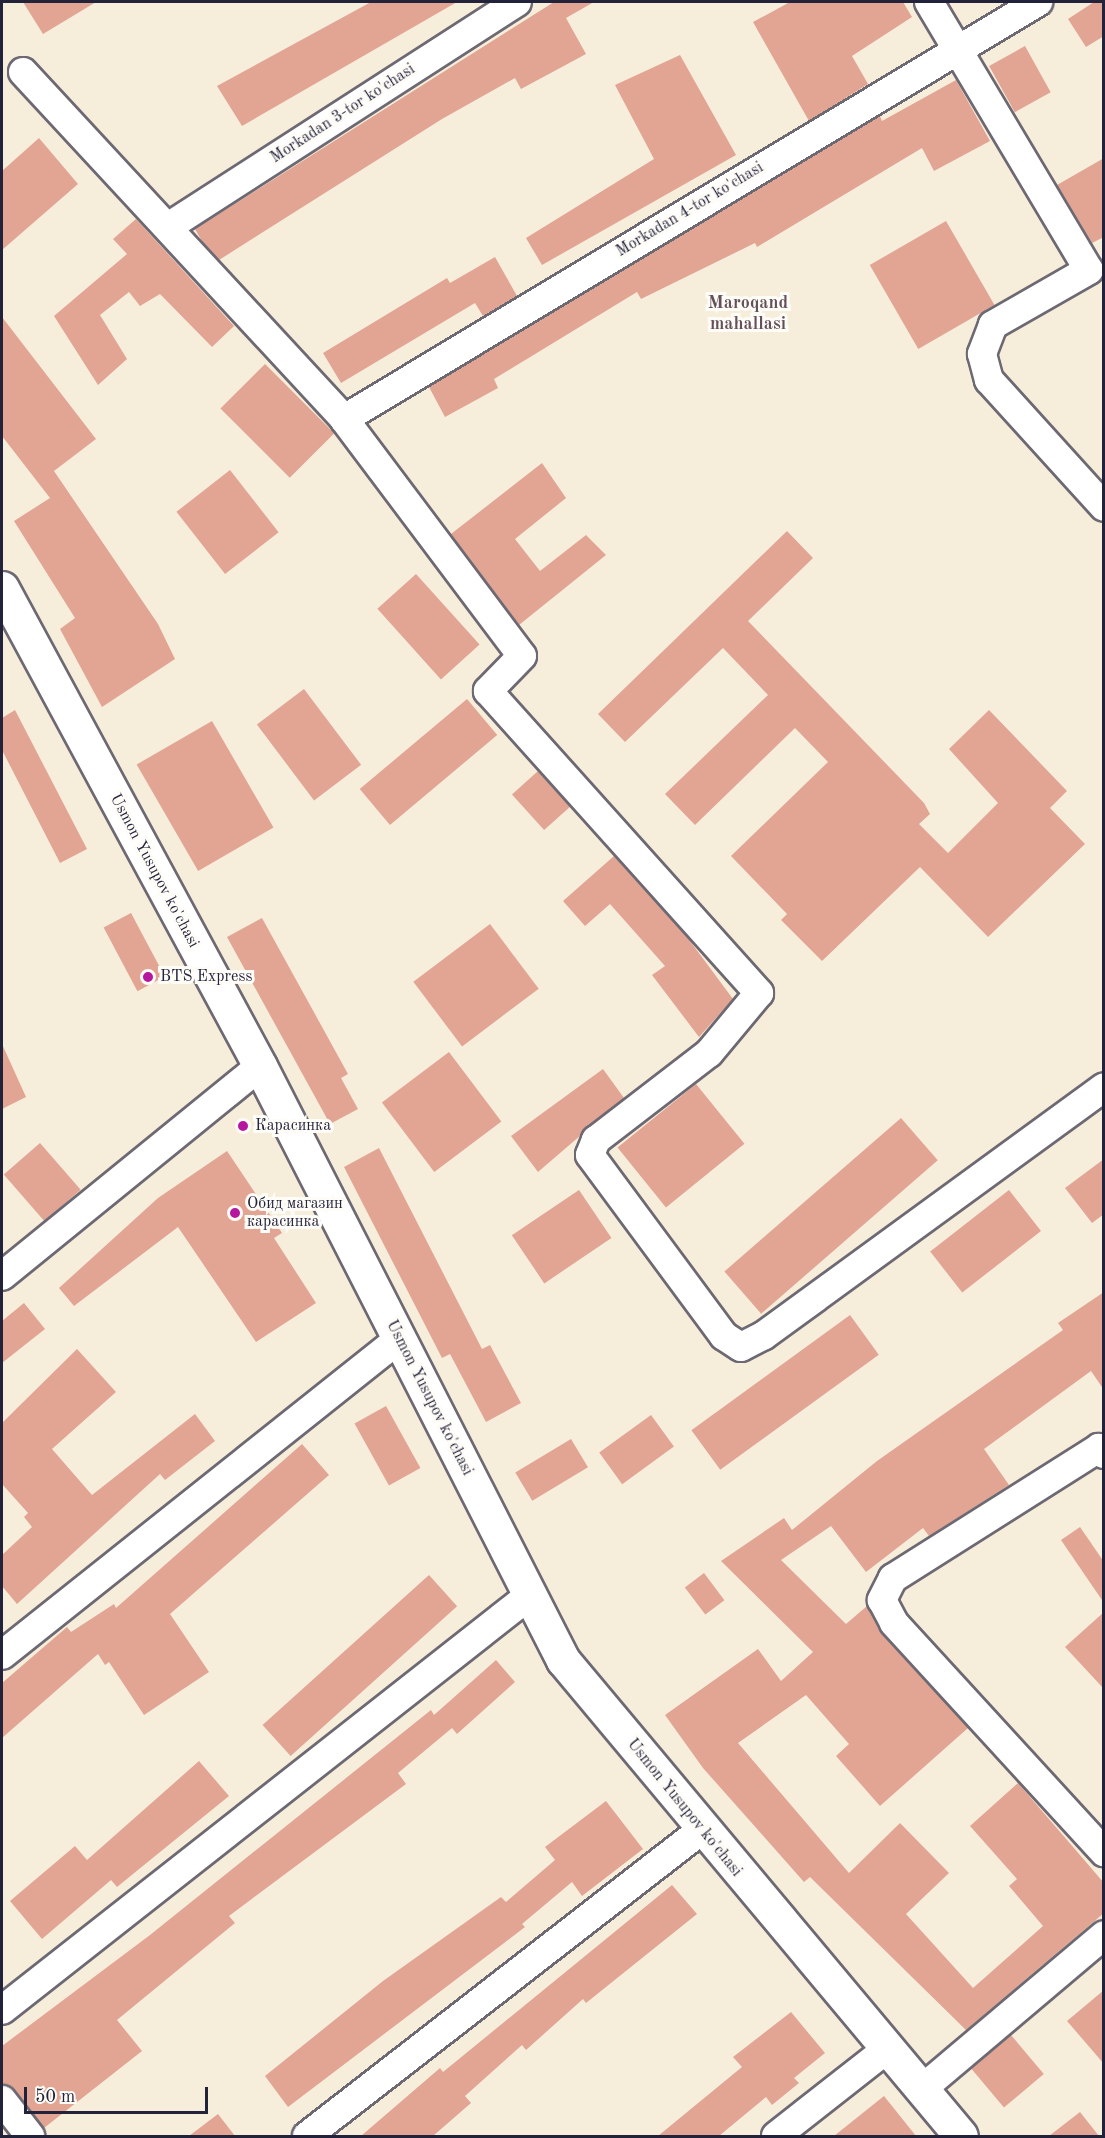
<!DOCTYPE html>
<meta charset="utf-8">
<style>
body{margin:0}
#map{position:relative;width:1105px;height:2138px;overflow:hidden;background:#f7eddb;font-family:"Old Standard TT",serif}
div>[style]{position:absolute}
.building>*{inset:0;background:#e2a594;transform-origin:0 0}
.roads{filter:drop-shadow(2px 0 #6d6973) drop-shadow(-2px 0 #6d6973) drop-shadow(0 2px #6d6973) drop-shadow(0 -2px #6d6973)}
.street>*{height:28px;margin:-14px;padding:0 14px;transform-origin:14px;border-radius:14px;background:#fff}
.primary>*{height:33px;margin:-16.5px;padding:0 16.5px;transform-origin:16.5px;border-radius:16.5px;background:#fff}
.dots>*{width:16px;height:16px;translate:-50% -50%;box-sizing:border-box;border:3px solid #fdfcf7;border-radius:50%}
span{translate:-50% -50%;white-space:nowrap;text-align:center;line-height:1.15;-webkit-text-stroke:6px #fdfcf7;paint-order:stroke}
.street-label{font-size:16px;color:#22223b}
.poi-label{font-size:16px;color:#22223b}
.left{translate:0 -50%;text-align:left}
.neighbourhood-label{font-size:18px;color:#65505a;font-weight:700}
.frame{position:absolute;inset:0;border:3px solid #22223b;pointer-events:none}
.scale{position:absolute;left:24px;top:2087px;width:184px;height:27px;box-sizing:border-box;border:3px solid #22223b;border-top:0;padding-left:8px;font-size:18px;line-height:21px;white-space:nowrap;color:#22223b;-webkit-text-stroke:4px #fdfcf7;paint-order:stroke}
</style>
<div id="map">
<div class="building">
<div style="clip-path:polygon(23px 2px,96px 2px,43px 34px)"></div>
<div style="clip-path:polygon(371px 2px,457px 2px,242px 126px,217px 86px)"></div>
<div style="clip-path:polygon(554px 2px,594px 2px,566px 18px,586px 54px,521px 89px,515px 78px,442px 119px,219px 260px,203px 243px,195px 229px)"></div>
<div style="clip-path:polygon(790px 2px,903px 2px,912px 17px,852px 56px,868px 84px,809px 121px,753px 22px)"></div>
<div style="clip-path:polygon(1094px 2px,1104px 2px,1104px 36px,1086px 47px,1068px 19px)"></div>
<div style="left:1025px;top:46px;width:53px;height:41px;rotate:61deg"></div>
<div style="clip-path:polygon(680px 55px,736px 155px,542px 265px,526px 238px,654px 159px,615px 85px)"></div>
<div style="clip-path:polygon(956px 80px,990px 141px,934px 171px,922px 148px,757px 247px,755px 243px,641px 299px,637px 292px,494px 379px,498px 388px,445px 417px,429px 387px,880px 116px,882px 121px)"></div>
<div style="clip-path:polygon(39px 138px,78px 184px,2px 250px,2px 171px)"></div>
<div style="clip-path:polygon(1104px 158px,1104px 237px,1092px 243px,1057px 185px)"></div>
<div style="clip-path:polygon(136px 219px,234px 326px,212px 347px,160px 294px,140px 306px,129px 292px,100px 315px,127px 359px,98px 385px,54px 316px,127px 254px,113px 239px)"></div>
<div style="left:946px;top:221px;width:97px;height:88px;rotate:60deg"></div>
<div style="clip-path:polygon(495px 257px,517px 296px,483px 316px,475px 303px,341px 383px,323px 353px,447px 278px,450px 283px)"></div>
<div style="clip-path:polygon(2px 317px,96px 439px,54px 471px,158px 624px,175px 659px,102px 707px,60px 629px,75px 618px,14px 521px,50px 498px,2px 436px)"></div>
<div style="left:265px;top:364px;width:98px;height:63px;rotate:45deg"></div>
<div style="clip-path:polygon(542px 463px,566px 498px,515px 539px,540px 571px,586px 535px,606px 555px,519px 625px,451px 534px)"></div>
<div style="left:230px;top:470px;width:79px;height:68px;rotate:52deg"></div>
<div style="clip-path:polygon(787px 531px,813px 558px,748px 621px,924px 803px,930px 814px,919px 824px,948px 853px,998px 803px,949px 749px,989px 710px,1067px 791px,1050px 808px,1085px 844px,988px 937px,920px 867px,822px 961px,781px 920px,787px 914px,731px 856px,828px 762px,795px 728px,695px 825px,665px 794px,768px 695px,723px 648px,625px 742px,598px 714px)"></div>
<div style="left:416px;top:574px;width:95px;height:52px;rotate:48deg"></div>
<div style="left:304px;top:689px;width:95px;height:59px;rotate:53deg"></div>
<div style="left:467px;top:699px;width:47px;height:140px;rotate:50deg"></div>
<div style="clip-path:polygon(15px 710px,87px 849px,60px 863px,2px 750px,2px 718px)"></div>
<div style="left:212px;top:721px;width:123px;height:87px;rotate:60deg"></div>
<div style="left:538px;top:771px;width:48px;height:35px;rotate:48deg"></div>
<div style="clip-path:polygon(614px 856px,687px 937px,733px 999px,699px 1037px,652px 975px,665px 966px,610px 904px,585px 926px,563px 901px)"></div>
<div style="left:131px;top:913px;width:72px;height:31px;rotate:62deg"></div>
<div style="clip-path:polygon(262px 918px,348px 1074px,341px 1078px,358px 1109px,330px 1124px,227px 937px)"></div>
<div style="left:490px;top:924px;width:81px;height:96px;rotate:53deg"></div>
<div style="clip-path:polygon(2px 1044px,26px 1097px,2px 1109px)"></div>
<div style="left:449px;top:1052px;width:87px;height:84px;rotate:53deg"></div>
<div style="clip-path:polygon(603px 1069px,624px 1098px,538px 1172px,511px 1136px)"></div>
<div style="left:696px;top:1084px;width:77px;height:101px;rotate:51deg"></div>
<div style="left:901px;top:1118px;width:56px;height:234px;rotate:49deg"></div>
<div style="left:40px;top:1143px;width:62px;height:48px;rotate:49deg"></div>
<div style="clip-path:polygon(379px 1148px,482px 1349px,490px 1345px,521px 1403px,486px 1422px,450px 1354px,442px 1358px,344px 1167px)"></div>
<div style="clip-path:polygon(227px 1151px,282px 1233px,274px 1238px,316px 1303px,256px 1342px,178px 1227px,74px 1306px,59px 1288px,158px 1198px)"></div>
<div style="clip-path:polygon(1104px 1159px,1104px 1214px,1092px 1223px,1065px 1188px)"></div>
<div style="left:579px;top:1190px;width:58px;height:81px;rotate:56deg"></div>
<div style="left:1009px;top:1190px;width:52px;height:100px;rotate:52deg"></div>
<div style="clip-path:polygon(1104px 1292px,1104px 1390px,1091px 1371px,984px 1449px,1009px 1485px,929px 1536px,923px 1528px,866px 1572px,831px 1526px,781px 1560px,846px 1624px,867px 1606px,882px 1634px,968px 1728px,880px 1806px,836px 1756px,849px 1744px,806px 1695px,738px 1743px,849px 1873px,900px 1823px,949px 1873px,906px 1914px,973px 1988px,1043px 1926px,1009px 1886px,1017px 1879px,970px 1826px,1018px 1783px,1104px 1883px,1104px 1913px,966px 2030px,810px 1877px,804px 1882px,703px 1768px,665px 1715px,758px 1649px,781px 1681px,813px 1652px,721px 1561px,784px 1518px,792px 1530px,877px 1461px,1063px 1330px,1058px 1323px)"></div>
<div style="clip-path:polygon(24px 1303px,45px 1329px,2px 1363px,2px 1321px)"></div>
<div style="left:850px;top:1315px;width:49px;height:196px;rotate:54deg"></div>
<div style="clip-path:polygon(77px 1349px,116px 1392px,52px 1449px,92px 1495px,195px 1414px,215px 1441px,165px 1480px,160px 1474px,17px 1604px,2px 1586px,2px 1555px,32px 1527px,24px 1517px,28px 1513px,2px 1484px,2px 1423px)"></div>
<div style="left:386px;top:1406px;width:71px;height:36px;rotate:61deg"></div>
<div style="left:651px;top:1415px;width:39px;height:64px;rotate:54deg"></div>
<div style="left:571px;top:1439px;width:33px;height:65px;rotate:59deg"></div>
<div style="clip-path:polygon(302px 1444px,329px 1475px,170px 1614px,209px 1672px,144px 1715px,109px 1662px,105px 1665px,98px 1654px,2px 1738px,2px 1683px,67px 1627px,71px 1632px,114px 1604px,116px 1608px)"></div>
<div style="clip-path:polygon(1080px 1527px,1104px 1562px,1104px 1603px,1061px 1540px)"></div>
<div style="left:704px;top:1573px;width:34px;height:24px;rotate:53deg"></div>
<div style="left:429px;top:1575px;width:42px;height:224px;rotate:48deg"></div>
<div style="clip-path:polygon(1104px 1612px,1104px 1689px,1065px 1647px)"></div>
<div style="clip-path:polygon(496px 1660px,515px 1682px,457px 1734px,452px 1728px,398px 1773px,406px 1784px,229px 1916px,235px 1923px,117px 2020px,142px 2051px,44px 2128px,15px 2090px,2px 2084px,2px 2046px,150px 1935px,431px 1710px,434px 1715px)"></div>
<div style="clip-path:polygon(199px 1761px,229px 1796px,117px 1887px,111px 1880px,42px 1939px,10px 1901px,75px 1846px,87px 1860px)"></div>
<div style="clip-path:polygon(606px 1801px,643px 1849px,582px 1896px,572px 1882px,522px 1924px,525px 1927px,288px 2107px,265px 2076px,383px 1981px,501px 1897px,506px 1902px,555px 1860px,545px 1847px)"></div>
<div style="clip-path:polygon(672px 1885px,697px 1914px,586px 2003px,583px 1999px,526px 2050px,522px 2045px,465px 2096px,471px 2103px,433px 2136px,361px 2136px,440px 2068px,443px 2072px)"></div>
<div style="clip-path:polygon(1104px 1990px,1104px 2064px,1067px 2021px)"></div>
<div style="clip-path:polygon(791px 2012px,825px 2053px,794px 2078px,799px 2083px,772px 2105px,766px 2097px,719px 2136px,658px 2136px,742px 2067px,733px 2057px)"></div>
<div style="left:1011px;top:2035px;width:51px;height:52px;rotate:50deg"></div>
<div style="clip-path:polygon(884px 2096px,916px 2136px,834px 2136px)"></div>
<div style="clip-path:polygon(1080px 2112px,1099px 2136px,1049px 2136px)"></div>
<div style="clip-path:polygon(218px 2114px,235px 2136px,189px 2136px)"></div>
</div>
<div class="roads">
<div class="street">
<div style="left:929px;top:2px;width:312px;rotate:59.2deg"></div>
<div style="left:1089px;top:270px;width:111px;rotate:150.2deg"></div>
<div style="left:993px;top:325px;width:31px;rotate:111deg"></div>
<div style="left:982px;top:354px;width:27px;rotate:75deg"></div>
<div style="left:989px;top:380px;width:171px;rotate:47.8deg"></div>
<div style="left:23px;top:72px;width:473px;rotate:47.2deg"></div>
<div style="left:344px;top:419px;width:296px;rotate:53.1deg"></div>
<div style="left:522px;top:656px;width:49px;rotate:134.2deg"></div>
<div style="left:488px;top:691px;width:406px;rotate:48.1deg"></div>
<div style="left:759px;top:993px;width:78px;rotate:129.8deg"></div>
<div style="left:709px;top:1053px;width:143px;rotate:142.4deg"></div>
<div style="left:596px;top:1140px;width:16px;rotate:112deg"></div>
<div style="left:590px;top:1155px;width:225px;rotate:53.5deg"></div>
<div style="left:724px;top:1336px;width:20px;rotate:33deg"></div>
<div style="left:741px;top:1347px;width:25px;rotate:-27deg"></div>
<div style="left:763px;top:1336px;width:422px;rotate:-36.1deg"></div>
<div style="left:168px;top:227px;width:415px;rotate:-32.8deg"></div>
<div style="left:344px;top:419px;width:810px;rotate:-31deg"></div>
<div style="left:2px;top:1276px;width:333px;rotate:-39.1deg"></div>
<div style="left:1104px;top:1454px;width:8px;rotate:-130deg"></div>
<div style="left:1099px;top:1448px;width:244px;rotate:147.7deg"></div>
<div style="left:893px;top:1578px;width:25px;rotate:117deg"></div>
<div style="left:882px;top:1600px;width:26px;rotate:62deg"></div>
<div style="left:894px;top:1623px;width:311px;rotate:47.5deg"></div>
<div style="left:2px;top:1655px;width:507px;rotate:-38.52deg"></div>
<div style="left:2px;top:2010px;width:672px;rotate:-38.17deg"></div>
<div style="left:922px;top:2089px;width:238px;rotate:-40.2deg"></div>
<div style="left:2px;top:2100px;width:46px;rotate:52.1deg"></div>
<div style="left:307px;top:2136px;width:499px;rotate:-37.8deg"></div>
<div style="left:776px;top:2136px;width:141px;rotate:-38.1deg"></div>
</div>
<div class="primary">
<div style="left:2px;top:588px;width:543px;rotate:61.64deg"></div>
<div style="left:260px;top:1066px;width:667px;rotate:62.97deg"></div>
<div style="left:563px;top:1660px;width:620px;rotate:50.1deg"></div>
</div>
</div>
<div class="dots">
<div style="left:148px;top:977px;background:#b5179e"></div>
<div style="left:243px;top:1126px;background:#b5179e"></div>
<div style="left:235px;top:1213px;background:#b5179e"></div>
</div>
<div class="street-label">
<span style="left:343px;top:114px;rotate:-33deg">Morkadan 3-tor ko'chasi</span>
<span style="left:690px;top:210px;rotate:-31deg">Morkadan 4-tor ko'chasi</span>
<span style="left:154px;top:871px;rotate:62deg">Usmon Yusupov ko'chasi</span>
<span style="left:429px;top:1398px;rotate:63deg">Usmon Yusupov ko'chasi</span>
<span style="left:684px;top:1808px;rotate:51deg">Usmon Yusupov ko'chasi</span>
</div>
<div class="poi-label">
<span class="left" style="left:160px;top:977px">BTS Express</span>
<span class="left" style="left:255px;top:1126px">Карасинка</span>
<span class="left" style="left:247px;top:1213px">Обид магазин<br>карасинка</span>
</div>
<div class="neighbourhood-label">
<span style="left:748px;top:314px">Maroqand<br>mahallasi</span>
</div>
<div class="frame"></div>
<div class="scale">50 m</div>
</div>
